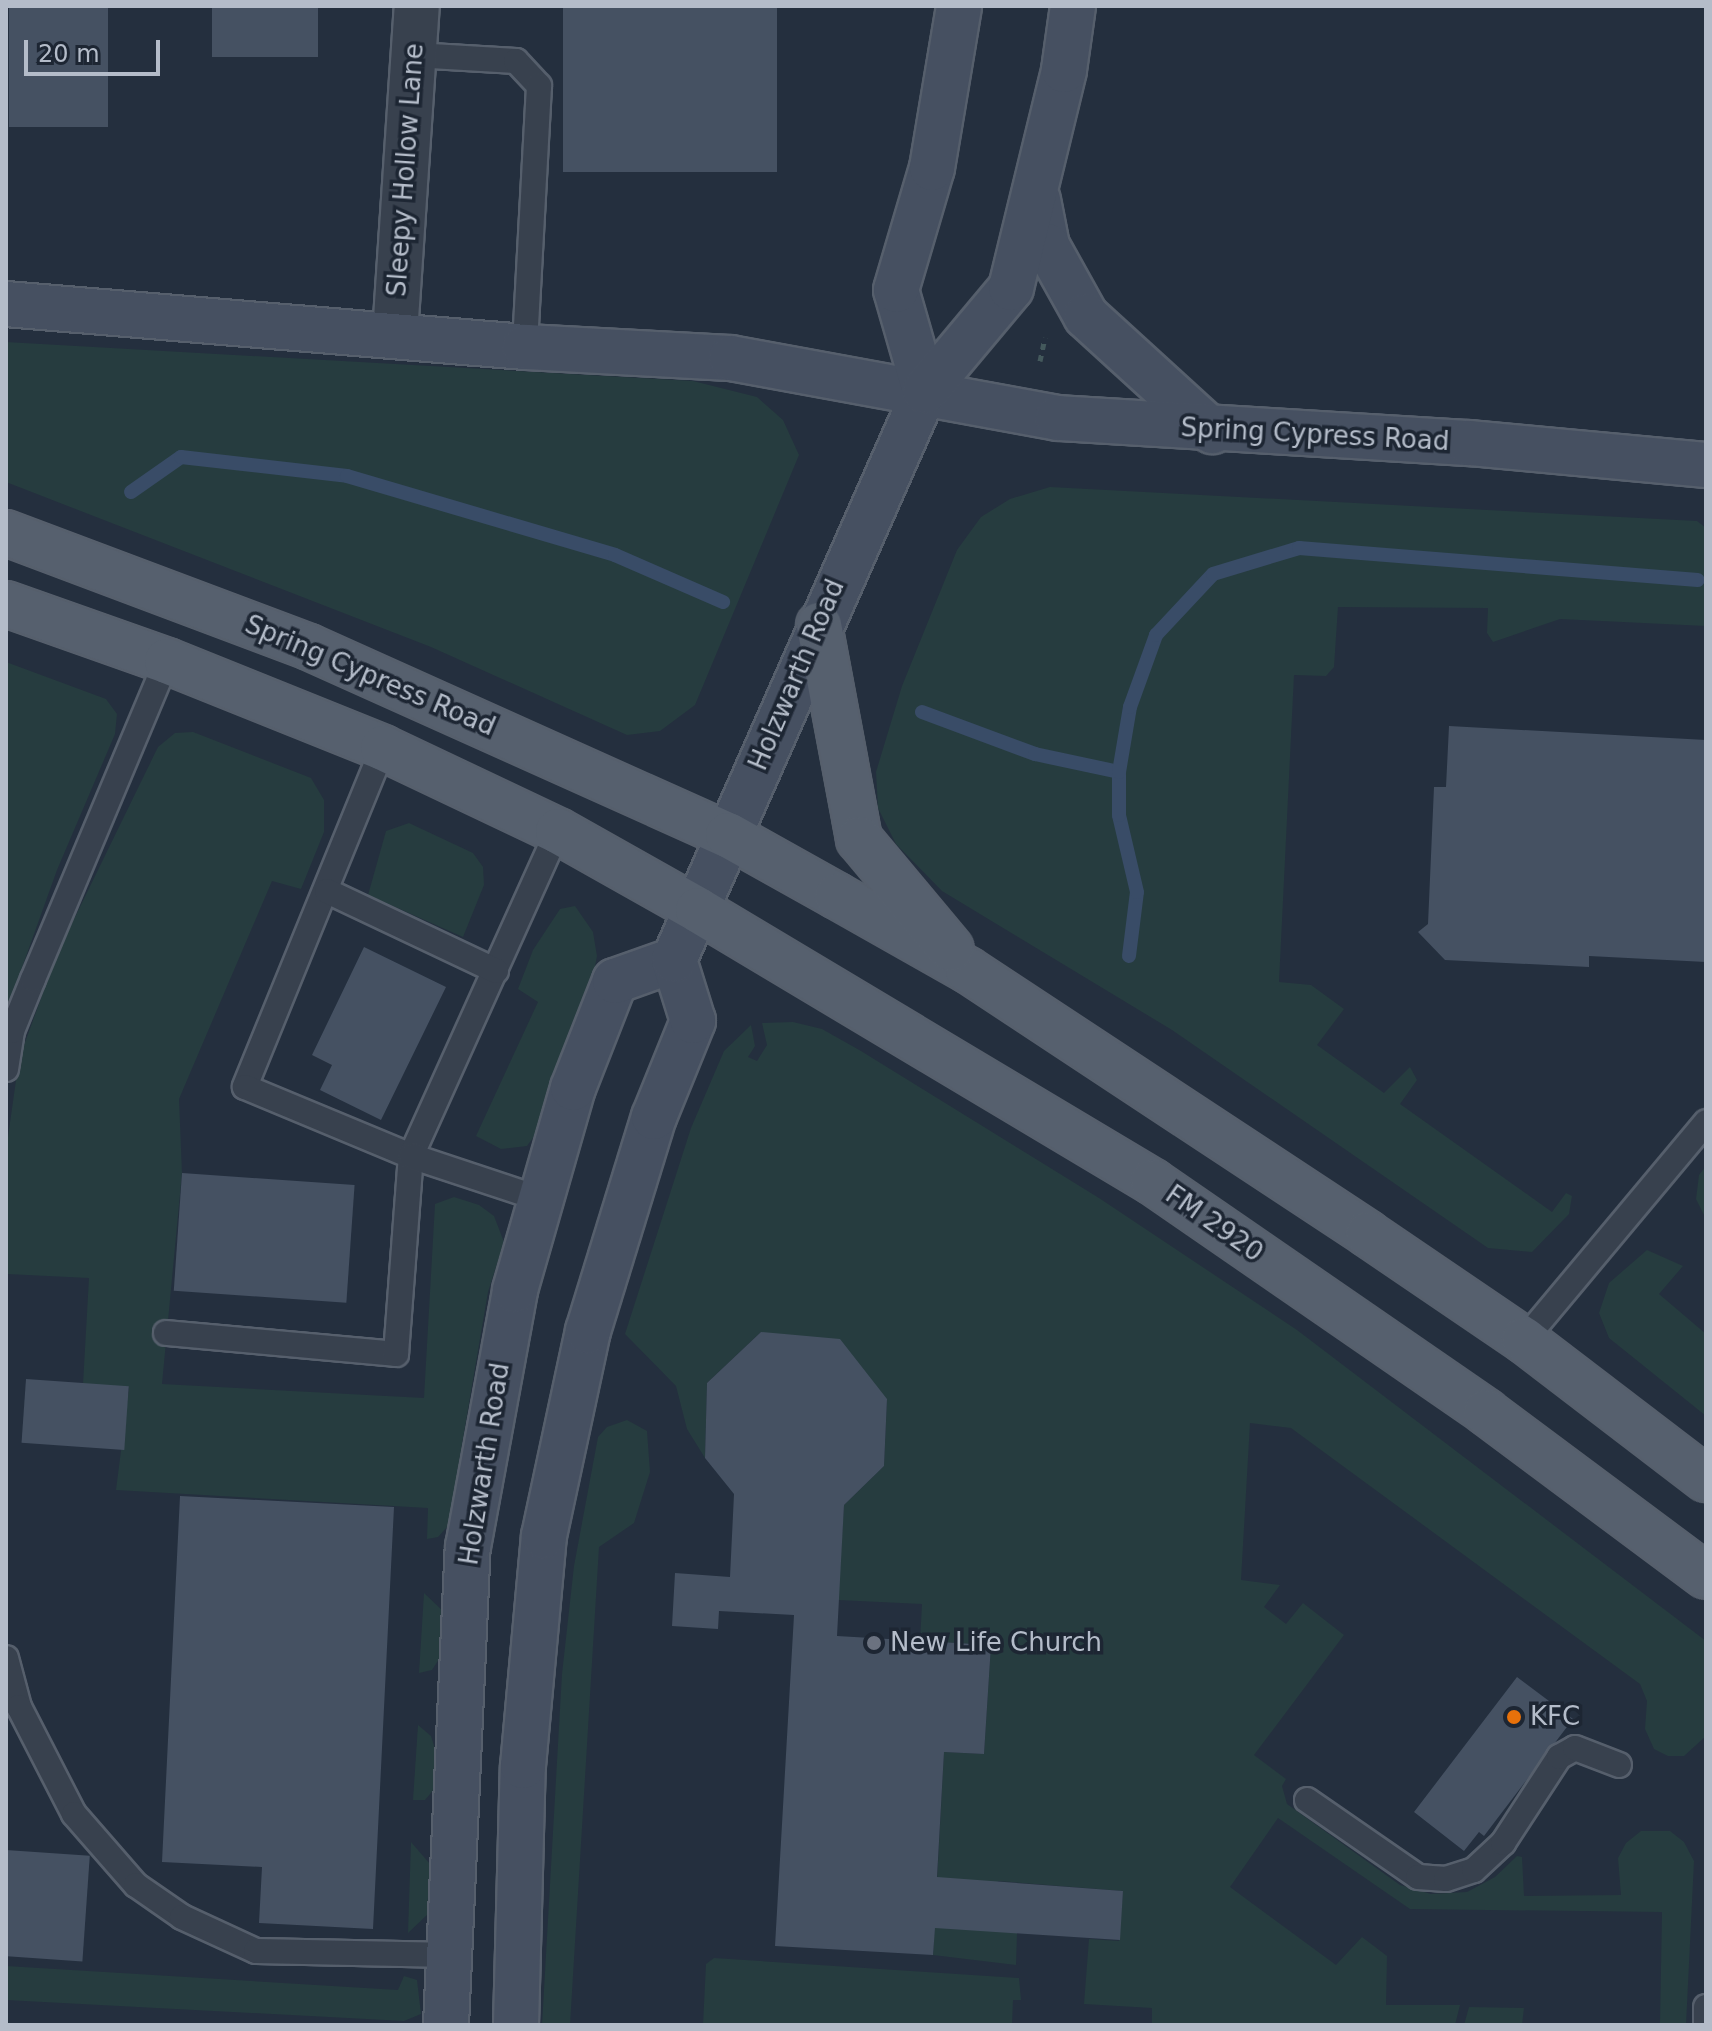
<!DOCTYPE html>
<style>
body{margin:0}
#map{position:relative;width:1712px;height:2031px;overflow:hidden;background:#242f3e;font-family:"DejaVu Sans",sans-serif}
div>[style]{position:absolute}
.green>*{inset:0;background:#263c3f}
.stream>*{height:14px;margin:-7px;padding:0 7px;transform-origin:7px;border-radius:7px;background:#394c67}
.building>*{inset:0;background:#455162;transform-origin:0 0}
.path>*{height:5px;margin-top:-2.5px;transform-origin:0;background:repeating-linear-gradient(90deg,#44595c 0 6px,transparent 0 12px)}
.roads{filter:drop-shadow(2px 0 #565f6c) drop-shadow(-2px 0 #565f6c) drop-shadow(0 2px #565f6c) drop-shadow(0 -2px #565f6c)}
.service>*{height:24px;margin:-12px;padding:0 12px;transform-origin:12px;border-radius:12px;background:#38414e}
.minor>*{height:44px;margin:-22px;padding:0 22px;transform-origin:22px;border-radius:22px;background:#38414e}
.secondary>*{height:44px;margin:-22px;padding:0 22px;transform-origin:22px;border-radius:22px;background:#465061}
.primary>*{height:44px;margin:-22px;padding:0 22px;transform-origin:22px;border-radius:22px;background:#56606e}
.dots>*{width:22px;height:22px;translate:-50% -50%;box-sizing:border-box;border:4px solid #1d2633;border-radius:50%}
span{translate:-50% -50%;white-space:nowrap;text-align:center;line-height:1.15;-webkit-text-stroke:7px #1d2633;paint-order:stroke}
.street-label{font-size:26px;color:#b4bcc9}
.poi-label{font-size:26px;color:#b4bcc9}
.left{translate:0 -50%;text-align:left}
.frame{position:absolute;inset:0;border:8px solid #b4bcc9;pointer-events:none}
.scale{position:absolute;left:24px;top:40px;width:136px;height:36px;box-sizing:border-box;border:4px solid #b4bcc9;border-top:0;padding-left:10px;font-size:24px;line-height:28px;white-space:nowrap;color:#b4bcc9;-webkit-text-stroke:6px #1d2633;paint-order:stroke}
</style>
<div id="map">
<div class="green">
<div style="clip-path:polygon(6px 342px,693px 381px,757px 397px,783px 420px,799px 455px,695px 705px,660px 731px,627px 735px,431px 647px,6px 482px)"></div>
<div style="clip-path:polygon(1050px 487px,1697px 521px,1706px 528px,1706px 626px,1560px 619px,1493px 642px,1487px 633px,1488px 608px,1338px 607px,1334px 667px,1326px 676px,1294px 675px,1279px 982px,1311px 985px,1344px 1009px,1317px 1045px,1384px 1093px,1410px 1067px,1417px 1080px,1400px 1104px,1552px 1212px,1566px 1193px,1572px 1196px,1569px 1214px,1532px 1252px,1488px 1248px,1172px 1030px,942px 891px,896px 844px,878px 808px,876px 772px,902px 686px,957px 550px,981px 517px,1010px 499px)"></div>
<div style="clip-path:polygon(6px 662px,106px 699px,117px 714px,115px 734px,57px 870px,6px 1012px)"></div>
<div style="clip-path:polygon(193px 732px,311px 778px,324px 800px,324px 832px,301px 889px,272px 881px,179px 1099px,182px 1173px,162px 1384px,424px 1398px,435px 1204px,454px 1197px,479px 1205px,494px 1216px,504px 1242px,488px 1292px,448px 1526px,438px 1537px,427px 1539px,428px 1508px,116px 1490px,129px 1388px,83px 1384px,89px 1278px,7px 1274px,7px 1144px,19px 1059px,57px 954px,158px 747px,175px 733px)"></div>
<div style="clip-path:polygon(409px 823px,473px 853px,483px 867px,484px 885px,463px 937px,368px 895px,386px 831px)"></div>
<div style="clip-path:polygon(575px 906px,593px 932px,597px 956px,588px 1003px,538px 1131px,527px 1146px,501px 1149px,476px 1136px,538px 1002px,518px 989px,533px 950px,560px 909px)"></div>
<div style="clip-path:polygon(793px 1022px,822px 1029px,861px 1051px,1099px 1198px,1297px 1330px,1706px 1641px,1706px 1736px,1684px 1756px,1668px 1756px,1654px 1749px,1645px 1729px,1647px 1701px,1640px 1684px,1291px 1428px,1250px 1423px,1241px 1580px,1280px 1585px,1264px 1607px,1286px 1624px,1303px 1603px,1344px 1635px,1254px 1755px,1286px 1779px,1282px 1786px,1287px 1804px,1400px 1885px,1431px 1894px,1467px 1892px,1495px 1877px,1517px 1856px,1522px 1857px,1524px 1896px,1621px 1895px,1618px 1858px,1626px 1843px,1641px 1831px,1670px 1831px,1684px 1842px,1694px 1861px,1686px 2025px,1654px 2025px,1660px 2024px,1662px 1912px,1410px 1909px,1278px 1818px,1230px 1887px,1336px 1965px,1362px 1937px,1387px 1956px,1386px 2005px,1460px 2005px,1455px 2025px,1152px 2025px,1152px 2008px,1084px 2004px,1089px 1939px,1119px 1941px,1123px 1891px,998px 1881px,994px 1931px,1017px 1933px,1016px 1965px,933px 1955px,944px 1752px,984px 1754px,991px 1645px,920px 1641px,922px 1604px,838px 1600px,844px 1505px,884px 1466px,887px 1399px,761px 1332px,707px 1383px,705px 1458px,687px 1429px,676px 1386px,625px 1334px,691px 1128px,724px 1051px,751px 1025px,755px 1046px,748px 1057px,757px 1061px,767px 1045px,762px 1023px)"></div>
<div style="clip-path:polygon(1706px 1166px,1706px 1219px,1696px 1199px,1699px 1175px)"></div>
<div style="clip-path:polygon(1647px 1250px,1683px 1266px,1659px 1294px,1706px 1334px,1706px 1416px,1609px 1338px,1599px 1313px,1609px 1283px)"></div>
<div style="clip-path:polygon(627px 1420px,647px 1431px,650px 1472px,634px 1523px,599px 1547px,570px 2025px,542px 2025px,562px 1674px,574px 1566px,598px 1437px,607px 1427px)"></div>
<div style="clip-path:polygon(424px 1593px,444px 1612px,441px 1656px,432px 1670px,419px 1673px)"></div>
<div style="clip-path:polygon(418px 1725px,431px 1736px,436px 1752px,435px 1788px,425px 1800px,413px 1800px)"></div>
<div style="clip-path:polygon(411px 1842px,430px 1864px,427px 1915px,408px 1933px)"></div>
<div style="clip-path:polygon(714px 1958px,1019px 1978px,1021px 2000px,1013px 2000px,1012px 2025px,703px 2025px,706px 1964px)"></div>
<div style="clip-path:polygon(6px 1966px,398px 1990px,404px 1976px,417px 1980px,421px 2014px,404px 2021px,6px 2000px)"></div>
<div style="clip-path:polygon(1469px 2007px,1524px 2008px,1522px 2025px,1464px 2025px)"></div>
</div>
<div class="stream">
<div style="left:131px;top:492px;width:61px;rotate:-35deg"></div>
<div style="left:181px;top:457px;width:167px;rotate:6.5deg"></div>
<div style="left:347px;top:476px;width:279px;rotate:16.4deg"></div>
<div style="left:615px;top:555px;width:118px;rotate:23.5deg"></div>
<div style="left:922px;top:712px;width:121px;rotate:20.4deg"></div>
<div style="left:1035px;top:754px;width:86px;rotate:12.1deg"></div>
<div style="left:1129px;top:956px;width:64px;rotate:-82.9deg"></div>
<div style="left:1137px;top:892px;width:79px;rotate:-103.2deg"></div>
<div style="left:1119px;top:815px;width:43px;rotate:-90deg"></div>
<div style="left:1119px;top:772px;width:66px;rotate:-80.4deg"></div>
<div style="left:1130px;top:707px;width:77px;rotate:-70.1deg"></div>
<div style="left:1156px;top:635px;width:83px;rotate:-46.9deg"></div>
<div style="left:1213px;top:574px;width:90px;rotate:-16.8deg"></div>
<div style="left:1299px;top:548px;width:400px;rotate:4.6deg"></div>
</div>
<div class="building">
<div style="left:9px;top:6px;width:99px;height:121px"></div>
<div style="left:212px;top:6px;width:106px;height:51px"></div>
<div style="left:563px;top:6px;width:214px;height:166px"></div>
<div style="clip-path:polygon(1449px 726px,1706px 740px,1706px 962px,1589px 956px,1589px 967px,1445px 960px,1418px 932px,1428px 924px,1434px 787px,1446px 787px)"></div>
<div style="clip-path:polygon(364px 947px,446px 987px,381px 1120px,320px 1090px,332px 1065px,312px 1055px)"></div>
<div style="left:182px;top:1173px;width:173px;height:118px;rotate:4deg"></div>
<div style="clip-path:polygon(761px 1332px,840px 1339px,887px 1399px,884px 1466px,844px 1505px,837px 1636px,991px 1645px,984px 1754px,944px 1752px,937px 1877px,1123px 1891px,1120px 1940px,935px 1928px,933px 1955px,775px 1946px,794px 1615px,719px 1611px,718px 1629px,672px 1626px,675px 1573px,730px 1577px,734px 1494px,705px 1458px,707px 1383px)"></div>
<div style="left:26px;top:1379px;width:103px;height:64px;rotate:4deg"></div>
<div style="clip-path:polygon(180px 1496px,394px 1507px,373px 1929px,259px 1923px,262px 1867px,162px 1862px)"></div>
<div style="clip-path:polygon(1517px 1677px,1573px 1719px,1484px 1836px,1479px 1832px,1464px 1851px,1414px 1812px)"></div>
<div style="left:6px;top:1850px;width:84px;height:106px;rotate:4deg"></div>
</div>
<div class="path">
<div style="left:1040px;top:361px;width:24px;rotate:-78deg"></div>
</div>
<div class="roads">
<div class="service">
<div style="left:414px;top:55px;width:102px;rotate:3.4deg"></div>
<div style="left:516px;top:61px;width:34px;rotate:47deg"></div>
<div style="left:539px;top:86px;width:261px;rotate:93.1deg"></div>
<div style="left:383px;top:748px;width:366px;rotate:112.2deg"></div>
<div style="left:245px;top:1087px;width:180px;rotate:22.6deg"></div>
<div style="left:411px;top:1156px;width:357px;rotate:-65.7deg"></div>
<div style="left:327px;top:891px;width:187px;rotate:25.3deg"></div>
<div style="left:6px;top:1069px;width:38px;rotate:-81deg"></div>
<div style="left:12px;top:1031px;width:56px;rotate:-68deg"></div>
<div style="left:33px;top:979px;width:345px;rotate:-67.2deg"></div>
<div style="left:166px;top:1333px;width:231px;rotate:5.2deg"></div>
<div style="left:396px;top:1354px;width:199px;rotate:-85.7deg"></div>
<div style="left:411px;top:1156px;width:137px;rotate:18.3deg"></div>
<div style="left:1524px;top:1340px;width:284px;rotate:-50.1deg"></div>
<div style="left:6px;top:1658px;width:51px;rotate:75.1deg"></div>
<div style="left:19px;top:1707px;width:120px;rotate:62.8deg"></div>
<div style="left:74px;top:1814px;width:94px;rotate:48.9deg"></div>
<div style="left:136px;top:1885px;width:56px;rotate:34.8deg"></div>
<div style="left:182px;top:1917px;width:81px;rotate:24.7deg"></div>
<div style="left:256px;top:1951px;width:195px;rotate:1.2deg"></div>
<div style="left:1307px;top:1800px;width:135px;rotate:34.7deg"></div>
<div style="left:1418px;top:1877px;width:28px;rotate:4deg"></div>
<div style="left:1446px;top:1879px;width:29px;rotate:-18deg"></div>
<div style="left:1474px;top:1870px;width:40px;rotate:-43deg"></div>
<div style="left:1503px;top:1843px;width:103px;rotate:-56.9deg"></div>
<div style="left:1559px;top:1757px;width:18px;rotate:-29deg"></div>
<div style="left:1575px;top:1748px;width:47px;rotate:21.1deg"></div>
<div style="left:1706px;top:2025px;width:18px;rotate:-90deg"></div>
</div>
<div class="minor">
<div style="left:395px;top:334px;width:329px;rotate:-86.2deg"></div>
</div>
<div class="secondary">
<div style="left:1038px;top:200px;width:47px;rotate:78.9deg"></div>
<div style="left:1047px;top:246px;width:80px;rotate:60.9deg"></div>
<div style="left:1086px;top:316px;width:171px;rotate:42.4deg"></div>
<div style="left:6px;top:304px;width:521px;rotate:4.74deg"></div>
<div style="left:525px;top:347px;width:206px;rotate:3.1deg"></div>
<div style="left:731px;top:358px;width:332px;rotate:10.4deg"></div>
<div style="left:1058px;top:418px;width:412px;rotate:3.5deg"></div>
<div style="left:1469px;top:443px;width:238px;rotate:5.3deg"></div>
<div style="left:925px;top:391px;width:105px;rotate:-106deg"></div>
<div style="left:896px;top:290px;width:127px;rotate:-73.6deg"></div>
<div style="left:932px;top:168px;width:164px;rotate:-80.5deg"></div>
<div style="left:446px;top:2025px;width:479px;rotate:-87.4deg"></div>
<div style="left:468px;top:1547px;width:261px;rotate:-79.6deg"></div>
<div style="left:515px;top:1290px;width:210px;rotate:-74deg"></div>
<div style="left:573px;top:1088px;width:115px;rotate:-68.6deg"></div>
<div style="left:615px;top:981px;width:63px;rotate:-19.6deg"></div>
<div style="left:516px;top:2025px;width:259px;rotate:-88.5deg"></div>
<div style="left:523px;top:1766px;width:231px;rotate:-84.8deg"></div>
<div style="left:544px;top:1536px;width:210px;rotate:-77.9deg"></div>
<div style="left:588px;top:1331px;width:224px;rotate:-72.9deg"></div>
<div style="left:654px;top:1117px;width:104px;rotate:-67.9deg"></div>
<div style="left:693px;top:1021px;width:64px;rotate:-107.3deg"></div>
<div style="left:674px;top:960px;width:622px;rotate:-66.2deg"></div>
<div style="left:925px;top:391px;width:134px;rotate:-50.1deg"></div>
<div style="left:1011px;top:288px;width:224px;rotate:-76.3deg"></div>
<div style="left:1064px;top:70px;width:65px;rotate:-82deg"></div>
</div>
<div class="primary">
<div style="left:6px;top:533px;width:324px;rotate:20.6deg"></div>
<div style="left:309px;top:647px;width:459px;rotate:24.2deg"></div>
<div style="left:728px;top:835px;width:125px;rotate:29.2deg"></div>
<div style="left:837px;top:896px;width:150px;rotate:29.5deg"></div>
<div style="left:968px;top:970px;width:479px;rotate:33.4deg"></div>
<div style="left:1368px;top:1234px;width:189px;rotate:34.2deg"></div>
<div style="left:1524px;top:1340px;width:229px;rotate:37.4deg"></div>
<div style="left:6px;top:604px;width:171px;rotate:19.5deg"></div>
<div style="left:167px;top:661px;width:233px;rotate:21.9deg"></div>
<div style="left:383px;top:748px;width:194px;rotate:25.4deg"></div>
<div style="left:558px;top:831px;width:161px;rotate:29.4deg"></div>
<div style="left:698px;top:910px;width:530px;rotate:30.87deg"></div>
<div style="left:1153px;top:1182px;width:405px;rotate:34.6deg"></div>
<div style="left:1486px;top:1412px;width:274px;rotate:36.7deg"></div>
<div style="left:819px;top:625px;width:218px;rotate:79.4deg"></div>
<div style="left:859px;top:839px;width:143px;rotate:50.1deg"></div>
</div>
</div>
<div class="dots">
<div style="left:874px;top:1643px;background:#6b7280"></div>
<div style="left:1514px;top:1717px;background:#e8710a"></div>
</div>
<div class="street-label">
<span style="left:406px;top:170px;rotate:-86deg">Sleepy Hollow Lane</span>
<span style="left:1315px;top:435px;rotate:3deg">Spring Cypress Road</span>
<span style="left:797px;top:675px;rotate:-67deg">Holzwarth Road</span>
<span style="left:370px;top:676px;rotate:23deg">Spring Cypress Road</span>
<span style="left:1214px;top:1224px;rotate:35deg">FM 2920</span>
<span style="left:485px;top:1464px;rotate:-81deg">Holzwarth Road</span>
</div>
<div class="poi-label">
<span class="left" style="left:890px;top:1643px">New Life Church</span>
<span class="left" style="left:1530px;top:1717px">KFC</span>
</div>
<div class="frame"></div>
<div class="scale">20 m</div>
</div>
